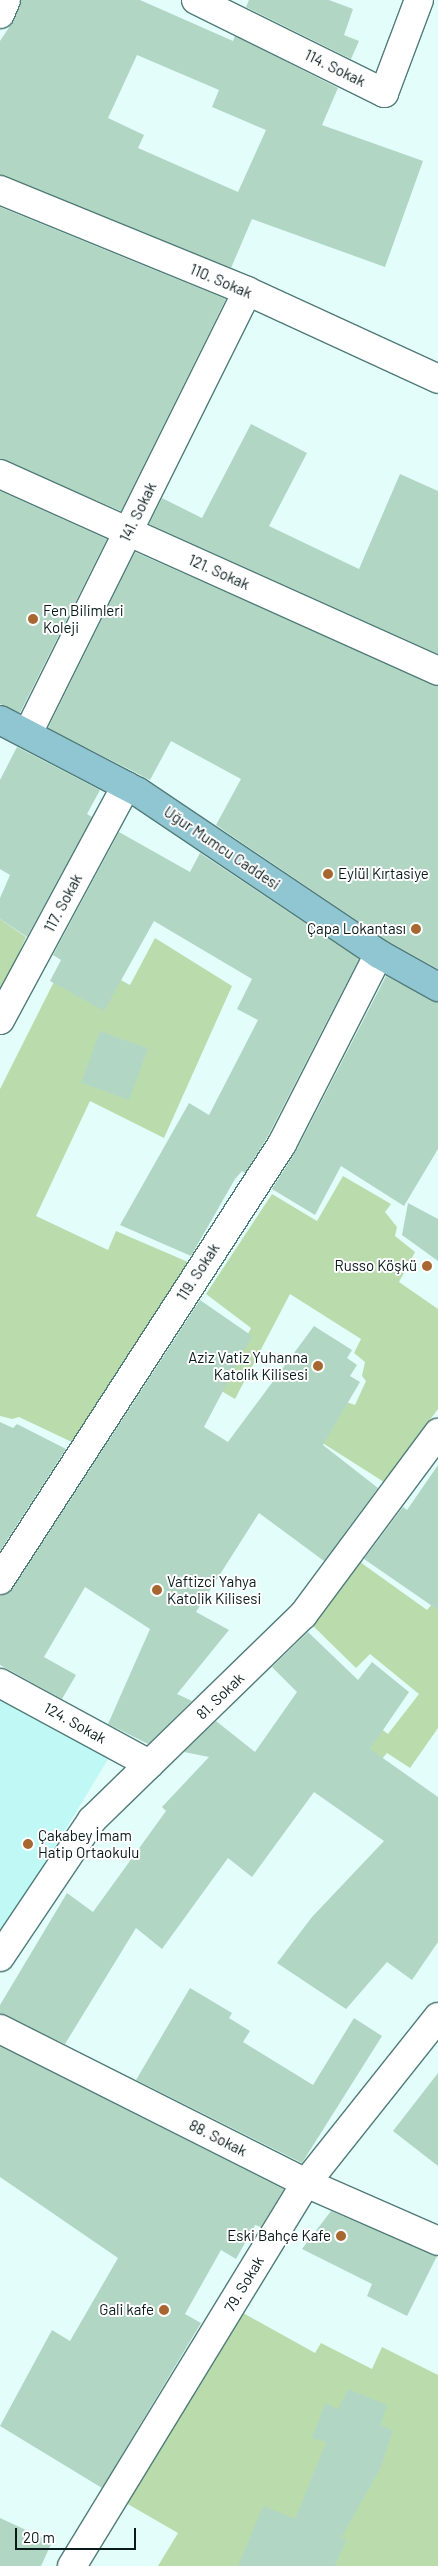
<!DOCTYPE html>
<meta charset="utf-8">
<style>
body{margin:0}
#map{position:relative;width:438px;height:2566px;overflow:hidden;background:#e2fdfa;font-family:Barlow,sans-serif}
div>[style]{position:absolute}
.built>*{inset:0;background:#bff8f4}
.green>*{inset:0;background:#badcad}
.building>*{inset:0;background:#b1d7c4;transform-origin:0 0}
.roads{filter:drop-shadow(1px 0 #517c79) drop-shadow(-1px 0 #517c79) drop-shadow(0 1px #517c79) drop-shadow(0 -1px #517c79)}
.minor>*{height:28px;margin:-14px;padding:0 14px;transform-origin:14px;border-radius:14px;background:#fff}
.major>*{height:28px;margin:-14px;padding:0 14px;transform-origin:14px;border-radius:14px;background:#90c5d2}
.dots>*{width:14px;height:14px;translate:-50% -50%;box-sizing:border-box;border:2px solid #fff;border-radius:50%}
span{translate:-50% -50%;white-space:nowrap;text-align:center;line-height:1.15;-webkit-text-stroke:4px #fff;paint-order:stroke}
.street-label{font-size:15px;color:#081a19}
.poi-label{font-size:15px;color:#081a19}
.left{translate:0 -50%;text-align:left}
.right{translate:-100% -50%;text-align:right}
.scale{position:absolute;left:15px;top:2528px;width:121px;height:22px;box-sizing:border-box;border:2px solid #081a19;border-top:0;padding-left:6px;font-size:15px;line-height:18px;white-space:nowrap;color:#081a19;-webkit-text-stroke:4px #fff;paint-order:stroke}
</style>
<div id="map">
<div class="built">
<div style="clip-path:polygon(0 1691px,113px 1751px,0 1937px)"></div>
</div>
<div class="green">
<div style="clip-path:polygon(0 919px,26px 937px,0 996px)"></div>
<div style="clip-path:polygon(155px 938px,232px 986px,164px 1138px,90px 1101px,36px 1216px,108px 1250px,116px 1231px,188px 1262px,74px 1443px,19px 1417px,12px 1419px,0 1416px,0 1089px,69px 952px,130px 985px)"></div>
<div style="clip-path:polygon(343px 1176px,391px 1204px,385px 1212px,397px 1227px,395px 1236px,415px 1252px,399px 1282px,438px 1309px,438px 1409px,384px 1482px,321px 1442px,343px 1401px,355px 1405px,366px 1381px,362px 1376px,365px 1362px,354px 1353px,361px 1339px,290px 1294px,235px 1399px,218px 1389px,251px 1328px,206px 1294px,272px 1194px,317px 1221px)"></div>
<div style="clip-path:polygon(360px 1562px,427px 1610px,438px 1597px,438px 1728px,410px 1768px,387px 1753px,381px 1760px,326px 1721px,344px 1700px,388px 1734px,419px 1694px,370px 1654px,356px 1668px,309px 1622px)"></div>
<div style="clip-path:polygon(236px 2309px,315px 2353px,321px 2343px,372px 2369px,382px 2347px,438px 2375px,438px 2566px,158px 2566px,178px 2533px,119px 2499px)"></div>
</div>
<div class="building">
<div style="clip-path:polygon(evenodd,21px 0,140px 0,233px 41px,235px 36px,338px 88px,322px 125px,423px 161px,385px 267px,252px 219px,231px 268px,0 175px,0 41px,14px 20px,21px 0,137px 55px,219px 90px,212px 107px,266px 130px,238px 192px,138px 148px,144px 135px,108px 118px,137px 55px)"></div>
<div style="clip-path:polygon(249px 0,329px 0,353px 9px,344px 35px,359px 41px,351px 59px,246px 7px)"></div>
<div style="clip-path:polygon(0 207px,226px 299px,121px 511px,0 459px)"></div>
<div style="clip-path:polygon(251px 424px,307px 453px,269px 526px,359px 569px,400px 474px,438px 491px,438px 654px,149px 524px,162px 498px,202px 518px)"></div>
<div style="clip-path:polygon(0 491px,107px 539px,20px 713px,0 704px)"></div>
<div style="clip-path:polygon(135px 552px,438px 686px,438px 969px,387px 941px,216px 825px,241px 779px,171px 741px,150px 780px,48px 728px)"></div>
<div style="clip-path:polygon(17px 747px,100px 790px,87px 814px,92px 817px,27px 937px,0 919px,0 898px,10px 875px,0 869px,0 780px)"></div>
<div style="clip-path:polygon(119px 832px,190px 872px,200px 853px,359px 959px,268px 1136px,245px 1173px,242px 1171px,235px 1179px,191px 1256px,120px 1225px,189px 1103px,209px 1115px,258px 1020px,237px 1009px,252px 979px,154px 921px,104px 1011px,50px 981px,61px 960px,53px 955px)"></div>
<div style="clip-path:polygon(386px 976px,438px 1003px,438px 1149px,404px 1206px,341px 1166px,315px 1215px,272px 1189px,296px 1151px)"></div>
<div style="left:100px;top:1031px;width:51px;height:55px;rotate:20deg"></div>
<div style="clip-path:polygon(408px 1203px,438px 1219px,438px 1261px,402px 1235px)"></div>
<div style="clip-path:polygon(200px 1300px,252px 1336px,204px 1427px,228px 1442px,314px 1326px,352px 1350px,347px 1358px,357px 1365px,350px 1376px,360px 1382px,323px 1445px,378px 1488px,324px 1561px,259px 1513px,196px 1612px,229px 1630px,177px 1694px,192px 1701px,148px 1744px,108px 1724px,150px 1629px,85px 1587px,44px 1657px,76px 1675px,62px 1699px,0 1665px,0 1596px,13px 1588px)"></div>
<div style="clip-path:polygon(0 1422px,13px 1428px,17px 1424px,66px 1449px,0 1551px)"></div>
<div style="clip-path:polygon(438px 1465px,438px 1610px,364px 1559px,403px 1507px,407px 1510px)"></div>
<div style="clip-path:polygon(308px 1632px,358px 1680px,372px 1662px,409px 1692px,370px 1749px,438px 1797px,438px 1942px,412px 1980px,387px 1962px,346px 2009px,277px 1963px,312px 1917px,384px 1841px,314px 1792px,252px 1877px,228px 1858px,162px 1949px,136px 1928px,65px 2044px,0 2014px,0 2005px,67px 1893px,93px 1912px,166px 1811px,162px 1807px,209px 1757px,184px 1752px,216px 1721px,255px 1752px,297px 1692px,272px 1667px)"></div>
<div style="clip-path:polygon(190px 1988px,232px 2013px,229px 2018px,250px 2031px,243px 2042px,313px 2085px,354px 2018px,382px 2036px,302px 2163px,136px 2080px)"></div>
<div style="clip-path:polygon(0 2046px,284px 2189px,261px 2227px,255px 2225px,236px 2259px,221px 2250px,185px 2314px,201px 2323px,102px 2488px,0 2426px,52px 2330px,70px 2341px,118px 2258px,0 2177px)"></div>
<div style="clip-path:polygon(438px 2073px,438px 2166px,393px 2131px)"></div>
<div style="clip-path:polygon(331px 2211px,437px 2256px,407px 2316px,367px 2296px,372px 2284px,302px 2249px)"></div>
<div style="clip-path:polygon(348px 2389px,387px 2405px,381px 2425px,393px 2431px,380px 2469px,341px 2538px,346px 2540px,335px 2566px,238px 2566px,263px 2506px,295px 2519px,326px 2442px,312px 2438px,325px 2403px,338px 2409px)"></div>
<div style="clip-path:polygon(0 2518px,52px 2542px,41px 2566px,0 2566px)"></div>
</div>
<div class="roads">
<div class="minor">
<div style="left:196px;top:0;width:210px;rotate:26.3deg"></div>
<div style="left:384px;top:93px;width:99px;rotate:-69.4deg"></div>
<div style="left:0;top:14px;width:15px;rotate:-67deg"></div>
<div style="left:0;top:190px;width:267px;rotate:22.2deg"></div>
<div style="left:247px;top:291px;width:210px;rotate:24.7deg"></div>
<div style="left:0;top:474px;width:480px;rotate:24.2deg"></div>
<div style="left:28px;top:733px;width:493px;rotate:-63.6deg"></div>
<div style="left:0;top:1020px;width:266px;rotate:-61.7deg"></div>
<div style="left:0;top:1580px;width:519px;rotate:-57.11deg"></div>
<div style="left:282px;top:1144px;width:213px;rotate:-63deg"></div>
<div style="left:0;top:1683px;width:170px;rotate:28.5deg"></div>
<div style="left:0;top:1957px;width:165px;rotate:-56.1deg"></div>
<div style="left:92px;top:1820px;width:294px;rotate:-44.2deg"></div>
<div style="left:303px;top:1615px;width:227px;rotate:-53.4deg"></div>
<div style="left:0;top:2029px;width:343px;rotate:26.7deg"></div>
<div style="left:306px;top:2183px;width:144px;rotate:23.7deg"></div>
<div style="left:72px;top:2566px;width:449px;rotate:-58.6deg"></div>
<div style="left:306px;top:2183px;width:212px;rotate:-51.5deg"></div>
</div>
<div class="major">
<div style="left:0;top:720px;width:156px;rotate:27.6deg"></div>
<div style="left:138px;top:792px;width:290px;rotate:33.9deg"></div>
<div style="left:379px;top:954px;width:68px;rotate:29.2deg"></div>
</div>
</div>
<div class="dots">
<div style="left:33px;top:619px;background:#a86731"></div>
<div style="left:328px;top:874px;background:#a86731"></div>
<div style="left:416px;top:929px;background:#a86731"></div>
<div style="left:427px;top:1266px;background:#a86731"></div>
<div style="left:318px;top:1366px;background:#a86731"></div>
<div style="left:157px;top:1590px;background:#a86731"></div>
<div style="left:28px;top:1844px;background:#a86731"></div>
<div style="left:341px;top:2236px;background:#a86731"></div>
<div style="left:164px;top:2310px;background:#a86731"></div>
</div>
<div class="street-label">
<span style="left:335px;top:68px;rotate:26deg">114. Sokak</span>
<span style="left:221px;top:281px;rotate:23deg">110. Sokak</span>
<span style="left:138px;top:512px;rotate:-64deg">141. Sokak</span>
<span style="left:219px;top:572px;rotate:24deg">121. Sokak</span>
<span style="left:222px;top:848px;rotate:34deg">Uğur Mumcu Caddesi</span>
<span style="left:63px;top:903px;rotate:-62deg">117. Sokak</span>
<span style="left:198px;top:1272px;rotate:-57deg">119. Sokak</span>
<span style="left:220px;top:1696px;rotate:-44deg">81. Sokak</span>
<span style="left:75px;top:1723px;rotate:29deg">124. Sokak</span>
<span style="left:218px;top:2138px;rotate:27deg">88. Sokak</span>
<span style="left:244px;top:2284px;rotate:-59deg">79. Sokak</span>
</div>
<div class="poi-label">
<span class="left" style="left:43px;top:619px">Fen Bilimleri<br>Koleji</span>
<span class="left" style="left:338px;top:874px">Eylül Kırtasiye</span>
<span class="right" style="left:406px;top:929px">Çapa Lokantası</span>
<span class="right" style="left:417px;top:1266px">Russo Köşkü</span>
<span class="right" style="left:308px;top:1366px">Aziz Vatiz Yuhanna<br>Katolik Kilisesi</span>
<span class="left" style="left:167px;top:1590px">Vaftizci Yahya<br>Katolik Kilisesi</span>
<span class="left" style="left:38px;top:1844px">Çakabey İmam<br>Hatip Ortaokulu</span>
<span class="right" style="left:331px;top:2236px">Eski Bahçe Kafe</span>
<span class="right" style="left:154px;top:2310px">Gali kafe</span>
</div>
<div class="scale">20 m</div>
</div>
